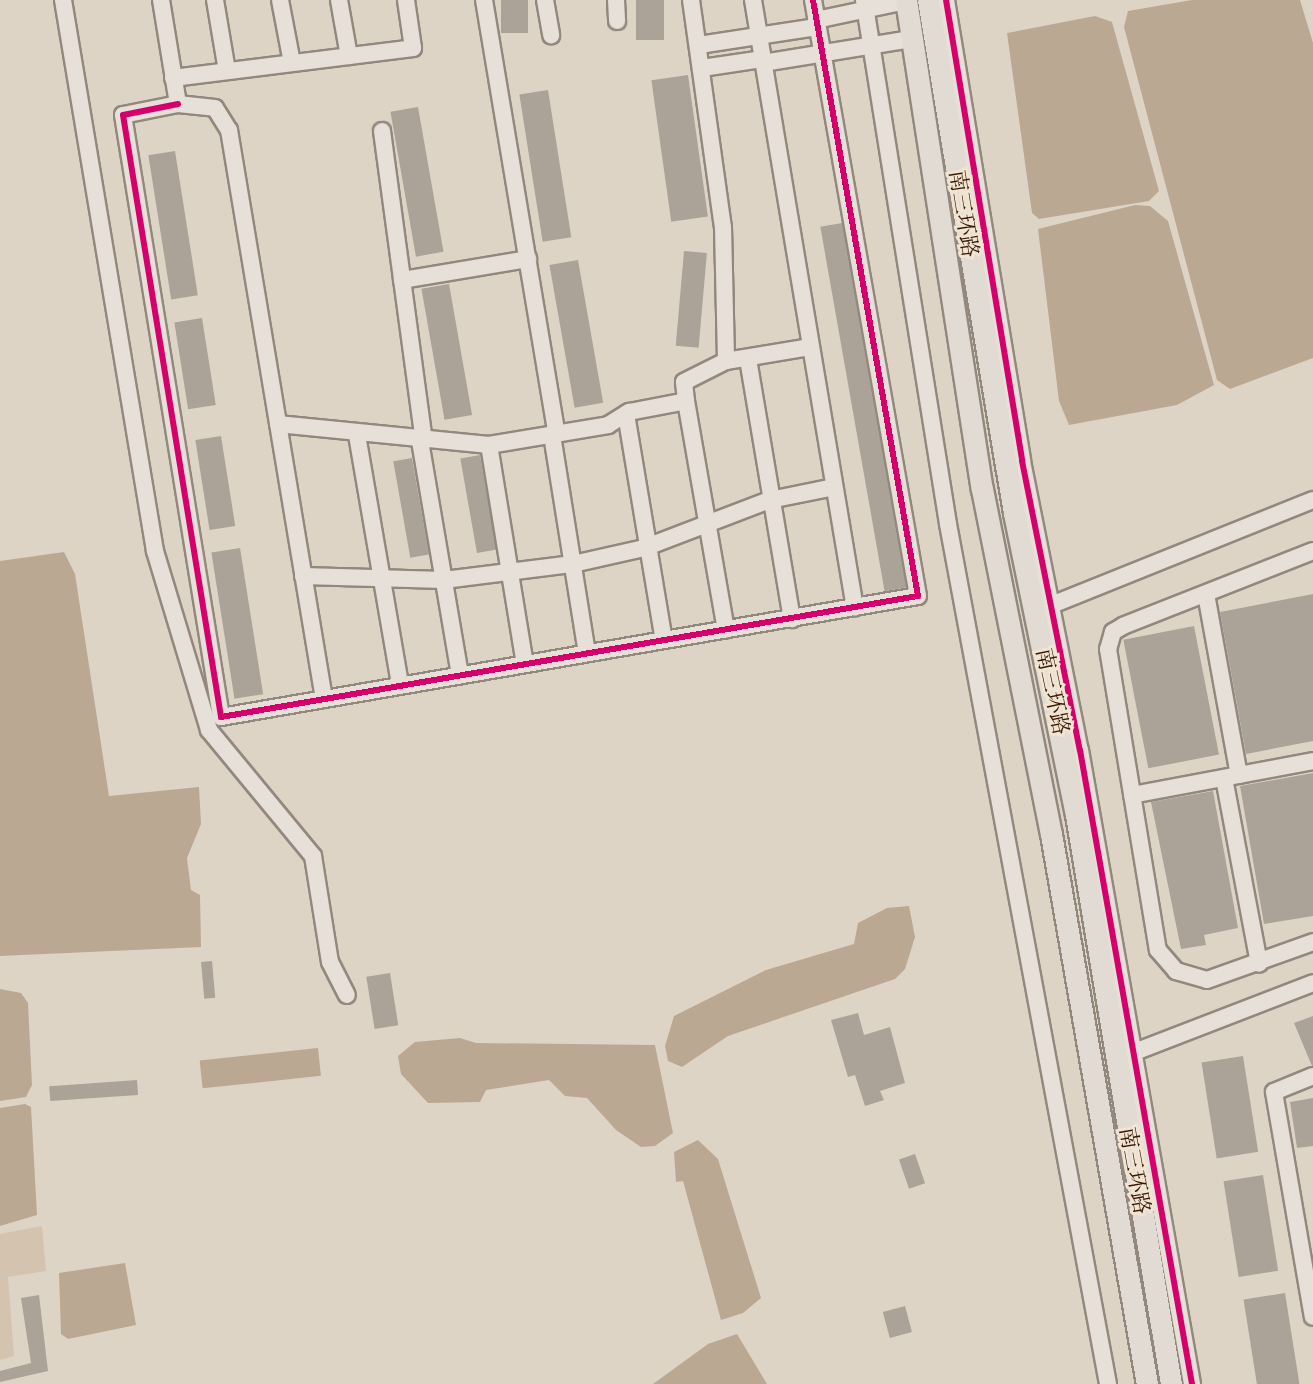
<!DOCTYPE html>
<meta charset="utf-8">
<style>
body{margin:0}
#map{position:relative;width:1313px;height:1384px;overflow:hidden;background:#ded4c6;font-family:Vollkorn,"Noto Serif SC",serif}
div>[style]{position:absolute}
.green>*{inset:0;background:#d3c3af}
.water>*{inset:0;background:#bba893;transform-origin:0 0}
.building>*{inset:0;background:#aca398;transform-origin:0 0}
.roads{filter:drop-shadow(2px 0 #92887d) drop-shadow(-2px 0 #92887d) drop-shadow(0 2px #92887d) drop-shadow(0 -2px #92887d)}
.minor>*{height:16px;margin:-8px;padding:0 8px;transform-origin:8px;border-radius:8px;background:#e6e0d9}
.major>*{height:21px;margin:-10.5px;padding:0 10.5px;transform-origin:10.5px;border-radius:10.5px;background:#e1dbd3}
.cycleway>*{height:6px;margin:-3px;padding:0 3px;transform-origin:3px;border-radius:3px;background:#d6006c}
span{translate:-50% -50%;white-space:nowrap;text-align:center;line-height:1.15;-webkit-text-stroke:6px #f0e4d3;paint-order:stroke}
.street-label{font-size:22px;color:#371804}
</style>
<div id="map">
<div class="green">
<div style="clip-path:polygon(42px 1226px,46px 1271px,8px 1277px,14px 1356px,0 1360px,0 1234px)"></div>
</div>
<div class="water">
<div style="clip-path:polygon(1192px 0,1300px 0,1313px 43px,1313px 358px,1230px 389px,1217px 380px,1124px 27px,1128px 11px)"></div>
<div style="clip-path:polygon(1095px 16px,1112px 22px,1159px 191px,1149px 201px,1039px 219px,1032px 213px,1007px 33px)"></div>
<div style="clip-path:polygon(1135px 205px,1150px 206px,1168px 221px,1214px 385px,1177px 405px,1069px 425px,1059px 401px,1038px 229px)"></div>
<div style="clip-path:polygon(64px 552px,75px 574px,109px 796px,199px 787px,201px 824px,187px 858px,191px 890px,200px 895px,201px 947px,0 956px,0 561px)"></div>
<div style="clip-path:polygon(909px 906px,915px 937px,905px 969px,895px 979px,728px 1036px,682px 1067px,668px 1061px,665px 1046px,674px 1016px,766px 970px,854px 944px,858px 923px,887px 908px)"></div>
<div style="clip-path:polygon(0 989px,21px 993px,28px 1003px,32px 1085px,26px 1097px,0 1101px)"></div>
<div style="clip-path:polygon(460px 1038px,476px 1043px,655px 1045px,673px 1133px,655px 1146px,641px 1147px,616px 1130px,587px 1098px,565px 1096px,549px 1080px,486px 1090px,480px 1102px,428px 1103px,401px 1074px,398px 1056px,415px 1042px)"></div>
<div style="left:318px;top:1048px;width:28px;height:119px;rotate:84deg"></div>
<div style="clip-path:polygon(25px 1104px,31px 1107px,37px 1215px,0 1226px,0 1108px)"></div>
<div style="clip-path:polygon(698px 1140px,718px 1159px,761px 1298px,743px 1313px,721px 1320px,683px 1181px,676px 1182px,674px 1152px)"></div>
<div style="clip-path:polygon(125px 1263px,136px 1325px,68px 1339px,61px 1334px,59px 1273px)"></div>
<div style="clip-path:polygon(737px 1334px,767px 1384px,653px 1384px,708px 1344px)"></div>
</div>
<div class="building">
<div style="left:501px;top:0;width:27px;height:33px"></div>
<div style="left:636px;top:0;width:28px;height:40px"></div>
<div style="left:688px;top:75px;width:143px;height:37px;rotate:82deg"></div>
<div style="left:548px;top:90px;width:149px;height:29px;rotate:81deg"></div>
<div style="left:418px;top:107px;width:147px;height:28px;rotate:80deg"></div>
<div style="left:175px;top:151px;width:146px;height:27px;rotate:81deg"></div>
<div style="left:842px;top:223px;width:370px;height:22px;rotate:80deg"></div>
<div style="left:684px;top:251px;width:23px;height:95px;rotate:5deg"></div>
<div style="left:578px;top:260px;width:145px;height:29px;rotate:80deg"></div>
<div style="left:449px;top:284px;width:133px;height:28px;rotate:80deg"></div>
<div style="left:202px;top:318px;width:88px;height:28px;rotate:81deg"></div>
<div style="left:221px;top:436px;width:91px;height:26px;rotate:81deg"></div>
<div style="left:480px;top:455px;width:96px;height:20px;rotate:80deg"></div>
<div style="left:412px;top:458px;width:98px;height:19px;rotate:80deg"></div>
<div style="left:240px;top:548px;width:148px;height:29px;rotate:81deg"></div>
<div style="clip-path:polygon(1313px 594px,1313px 741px,1246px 754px,1220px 612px)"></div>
<div style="left:1194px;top:626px;width:131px;height:72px;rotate:79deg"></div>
<div style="clip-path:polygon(1313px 773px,1313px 916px,1264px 924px,1240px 786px)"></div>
<div style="clip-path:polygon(1213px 791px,1238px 928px,1204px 935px,1206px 945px,1181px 949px,1151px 802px)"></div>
<div style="left:212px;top:961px;width:37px;height:11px;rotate:85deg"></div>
<div style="left:390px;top:973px;width:53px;height:24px;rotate:81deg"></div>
<div style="clip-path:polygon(858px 1013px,864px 1035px,890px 1027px,905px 1083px,880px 1091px,884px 1100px,865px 1106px,855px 1075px,848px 1077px,831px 1020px)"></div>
<div style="clip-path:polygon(1313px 1016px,1313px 1066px,1312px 1066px,1294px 1023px)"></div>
<div style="left:1243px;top:1056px;width:97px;height:42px;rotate:81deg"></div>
<div style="left:137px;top:1080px;width:15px;height:88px;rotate:86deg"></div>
<div style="clip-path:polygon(1313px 1098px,1313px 1146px,1297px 1148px,1290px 1102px)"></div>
<div style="left:915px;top:1154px;width:31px;height:17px;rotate:71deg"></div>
<div style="left:1263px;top:1175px;width:97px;height:40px;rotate:81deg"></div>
<div style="left:1285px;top:1293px;width:92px;height:42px;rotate:81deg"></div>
<div style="clip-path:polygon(39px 1295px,48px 1371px,0 1382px,0 1371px,31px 1363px,21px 1298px)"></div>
<div style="left:905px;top:1306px;width:27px;height:23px;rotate:75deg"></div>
</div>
<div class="roads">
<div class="minor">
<div style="left:63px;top:0;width:559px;rotate:80.52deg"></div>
<div style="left:155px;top:551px;width:187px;rotate:73.2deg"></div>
<div style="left:209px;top:730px;width:163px;rotate:50.5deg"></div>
<div style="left:313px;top:856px;width:107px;rotate:80.9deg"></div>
<div style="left:330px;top:962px;width:37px;rotate:63deg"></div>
<div style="left:161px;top:0;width:105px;rotate:80.7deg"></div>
<div style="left:178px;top:104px;width:37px;rotate:6deg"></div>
<div style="left:215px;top:108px;width:26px;rotate:58deg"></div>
<div style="left:229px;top:130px;width:577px;rotate:80.52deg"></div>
<div style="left:215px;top:0;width:72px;rotate:80.4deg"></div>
<div style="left:280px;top:0;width:64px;rotate:79.2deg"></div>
<div style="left:339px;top:0;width:57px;rotate:79.9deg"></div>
<div style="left:484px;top:0;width:440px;rotate:80.5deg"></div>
<div style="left:545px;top:0;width:36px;rotate:80deg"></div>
<div style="left:616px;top:0;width:21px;rotate:87deg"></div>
<div style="left:691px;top:0;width:229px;rotate:82deg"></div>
<div style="left:723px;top:227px;width:134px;rotate:88.7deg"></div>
<div style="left:753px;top:0;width:616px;rotate:80.48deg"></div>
<div style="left:864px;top:0;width:531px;rotate:80.89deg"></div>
<div style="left:948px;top:524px;width:875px;rotate:79.46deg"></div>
<div style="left:946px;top:0;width:467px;rotate:80.6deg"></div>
<div style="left:1022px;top:461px;width:295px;rotate:78.7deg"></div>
<div style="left:1080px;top:750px;width:644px;rotate:79.98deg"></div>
<div style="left:816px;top:20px;width:92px;rotate:-11.9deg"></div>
<div style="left:699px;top:45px;width:119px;rotate:-8.7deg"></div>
<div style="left:763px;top:63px;width:150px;rotate:-9.2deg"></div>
<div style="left:702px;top:68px;width:62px;rotate:-8.4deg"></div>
<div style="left:173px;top:78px;width:242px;rotate:-7.1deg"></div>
<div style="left:413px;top:48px;width:49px;rotate:-98.3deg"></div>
<div style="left:178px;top:104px;width:56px;rotate:168.7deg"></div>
<div style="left:123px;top:115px;width:610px;rotate:80.75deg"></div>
<div style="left:221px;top:717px;width:707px;rotate:-9.85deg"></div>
<div style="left:918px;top:596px;width:605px;rotate:-99.99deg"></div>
<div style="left:382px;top:131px;width:313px;rotate:82.3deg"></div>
<div style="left:402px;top:280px;width:128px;rotate:-9.5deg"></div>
<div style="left:748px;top:359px;width:264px;rotate:80.4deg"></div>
<div style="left:686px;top:401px;width:232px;rotate:80.1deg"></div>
<div style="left:626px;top:414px;width:229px;rotate:80.5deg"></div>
<div style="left:278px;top:424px;width:212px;rotate:5.7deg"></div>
<div style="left:489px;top:445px;width:121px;rotate:-9.5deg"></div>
<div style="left:608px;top:425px;width:25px;rotate:-32deg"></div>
<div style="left:629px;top:412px;width:58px;rotate:-10.9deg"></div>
<div style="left:686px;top:401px;width:19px;rotate:-96deg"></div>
<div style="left:684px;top:382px;width:47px;rotate:-26.6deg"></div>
<div style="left:726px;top:361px;width:86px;rotate:-9.4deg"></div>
<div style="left:357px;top:435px;width:254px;rotate:80.2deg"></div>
<div style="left:552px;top:435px;width:221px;rotate:80.9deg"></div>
<div style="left:420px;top:441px;width:237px;rotate:80.3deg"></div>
<div style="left:489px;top:445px;width:222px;rotate:80.7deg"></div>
<div style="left:1313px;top:551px;width:204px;rotate:158.5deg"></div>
<div style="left:1123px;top:626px;width:12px;rotate:149deg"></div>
<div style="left:1113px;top:632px;width:18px;rotate:106deg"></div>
<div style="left:1108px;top:649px;width:305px;rotate:80.6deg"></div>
<div style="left:1158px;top:950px;width:28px;rotate:49deg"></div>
<div style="left:1176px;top:971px;width:32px;rotate:16deg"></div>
<div style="left:1207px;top:980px;width:113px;rotate:-19.7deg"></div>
<div style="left:303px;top:576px;width:141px;rotate:1.6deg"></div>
<div style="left:444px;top:580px;width:130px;rotate:-7.1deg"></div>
<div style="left:573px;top:564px;width:73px;rotate:-12.7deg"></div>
<div style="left:644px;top:548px;width:135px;rotate:-20.9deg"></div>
<div style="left:770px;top:500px;width:65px;rotate:-11.5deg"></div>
<div style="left:1206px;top:594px;width:184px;rotate:79.7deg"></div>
<div style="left:1049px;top:606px;width:284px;rotate:-21.9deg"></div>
<div style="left:1224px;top:778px;width:189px;rotate:79.3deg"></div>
<div style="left:1132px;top:795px;width:184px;rotate:-10.6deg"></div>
<div style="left:1132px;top:1053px;width:194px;rotate:-21.1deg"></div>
<div style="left:1313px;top:1076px;width:42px;rotate:157.7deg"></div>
<div style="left:1274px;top:1092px;width:228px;rotate:80.2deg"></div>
</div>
<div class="major">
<div style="left:906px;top:0;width:495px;rotate:81.2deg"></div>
<div style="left:982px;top:489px;width:352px;rotate:78.7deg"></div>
<div style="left:1051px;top:834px;width:558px;rotate:80.1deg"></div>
<div style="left:928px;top:0;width:520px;rotate:80.48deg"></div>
<div style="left:1014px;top:513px;width:308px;rotate:78.4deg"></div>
<div style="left:1076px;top:815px;width:577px;rotate:80.52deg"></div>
</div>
</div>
<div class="cycleway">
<div style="left:946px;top:0;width:467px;rotate:80.6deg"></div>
<div style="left:1022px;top:461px;width:295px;rotate:78.7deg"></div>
<div style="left:1080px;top:750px;width:644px;rotate:79.98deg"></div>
<div style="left:178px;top:104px;width:56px;rotate:168.7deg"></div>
<div style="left:123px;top:115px;width:610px;rotate:80.75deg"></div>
<div style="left:221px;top:717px;width:707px;rotate:-9.85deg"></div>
<div style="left:918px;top:596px;width:605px;rotate:-99.99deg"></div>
</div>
<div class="street-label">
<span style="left:962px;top:214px;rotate:81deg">南三环路</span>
<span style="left:1051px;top:692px;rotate:78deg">南三环路</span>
<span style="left:1133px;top:1171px;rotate:80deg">南三环路</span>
</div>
</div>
